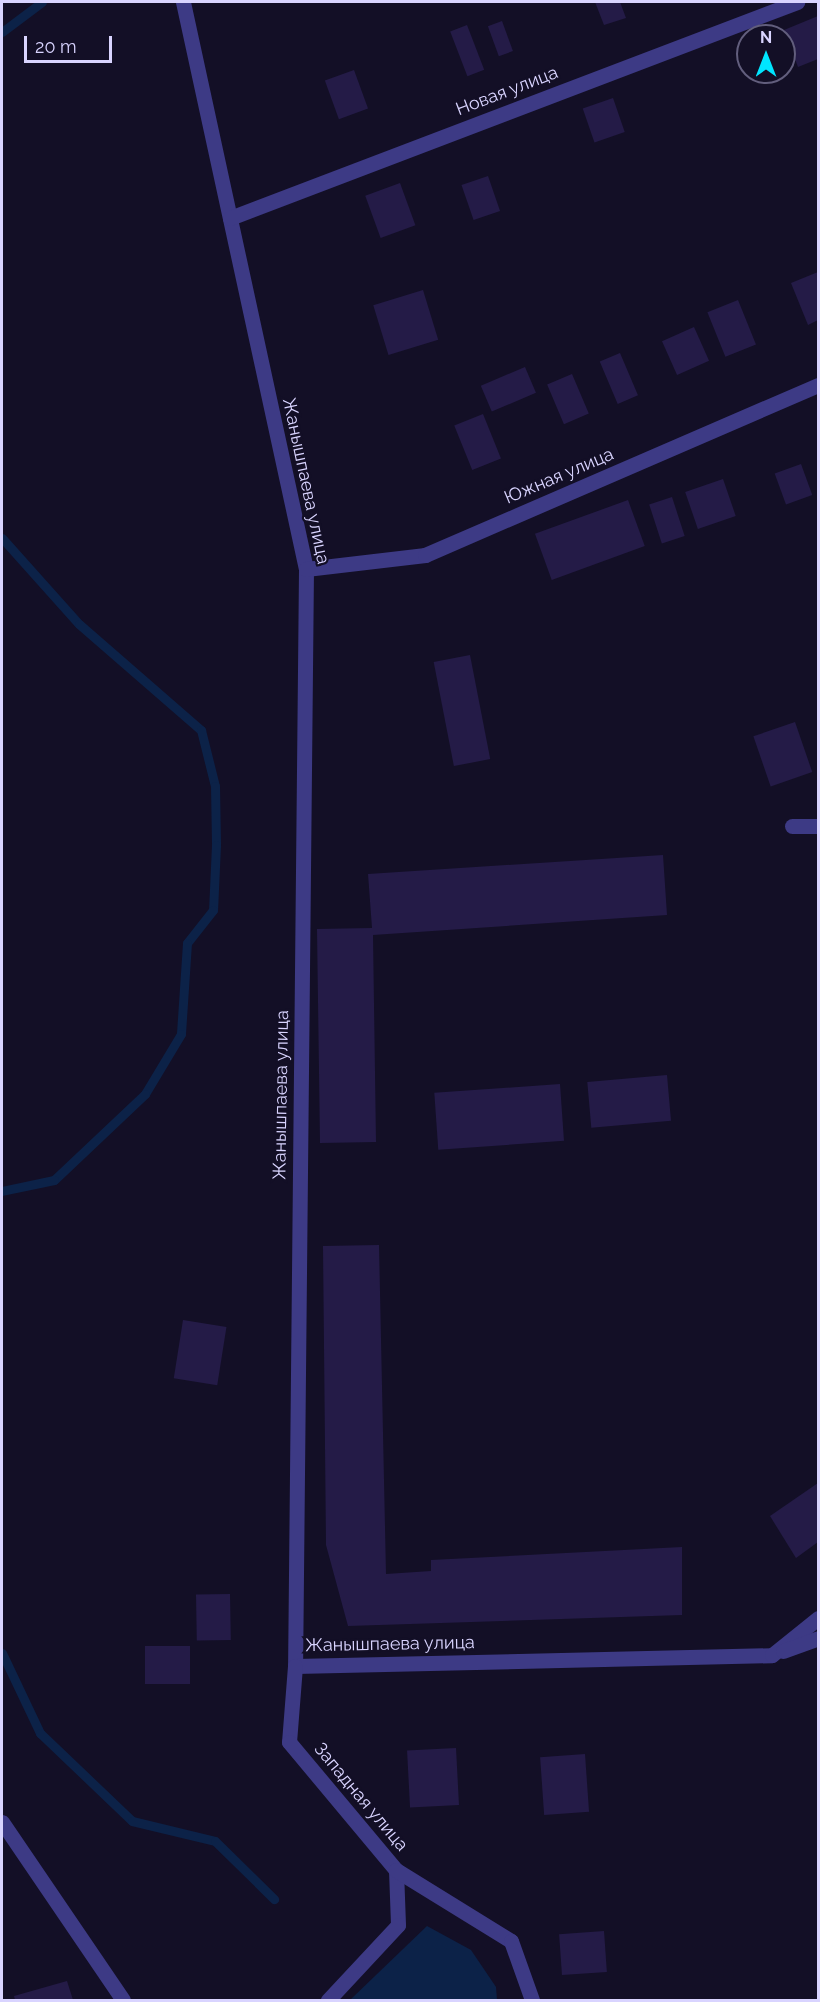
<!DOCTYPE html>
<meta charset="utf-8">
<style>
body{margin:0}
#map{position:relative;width:820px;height:2002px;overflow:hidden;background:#130f26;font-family:Raleway,sans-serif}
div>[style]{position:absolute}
.water>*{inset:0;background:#0c2248}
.stream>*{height:9px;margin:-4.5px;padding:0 4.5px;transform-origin:4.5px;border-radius:4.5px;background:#0c2248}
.building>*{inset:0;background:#241b47;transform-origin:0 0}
.street>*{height:15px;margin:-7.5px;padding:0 7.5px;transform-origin:7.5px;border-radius:7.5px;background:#3d3a85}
span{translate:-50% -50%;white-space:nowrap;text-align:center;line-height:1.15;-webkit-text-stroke:4.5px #130f26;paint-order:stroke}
.street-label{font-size:18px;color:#d9d4ff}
.frame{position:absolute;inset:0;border:3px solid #d9d4ff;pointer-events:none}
.north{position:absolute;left:736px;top:24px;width:60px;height:60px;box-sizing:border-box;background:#130f26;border:2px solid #625e7d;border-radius:50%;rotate:0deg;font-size:16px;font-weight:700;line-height:24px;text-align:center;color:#d9d4ff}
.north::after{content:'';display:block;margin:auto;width:21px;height:27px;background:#00e5ff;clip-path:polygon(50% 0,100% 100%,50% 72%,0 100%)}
.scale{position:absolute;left:24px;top:36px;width:88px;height:27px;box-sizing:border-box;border:3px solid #d9d4ff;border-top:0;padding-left:8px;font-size:18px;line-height:21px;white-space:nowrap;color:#d9d4ff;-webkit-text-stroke:4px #130f26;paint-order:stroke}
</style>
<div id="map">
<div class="water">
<div style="clip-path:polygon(427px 1926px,471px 1950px,496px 1987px,497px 2000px,350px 2000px)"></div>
</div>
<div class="stream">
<div style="left:2px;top:32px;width:50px;rotate:-36.9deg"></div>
<div style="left:2px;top:538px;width:115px;rotate:48.2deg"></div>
<div style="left:79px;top:624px;width:162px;rotate:41deg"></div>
<div style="left:201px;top:730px;width:58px;rotate:76deg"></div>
<div style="left:215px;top:786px;width:59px;rotate:89deg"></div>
<div style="left:216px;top:845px;width:65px;rotate:92.6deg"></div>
<div style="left:213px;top:910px;width:42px;rotate:128.2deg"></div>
<div style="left:187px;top:943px;width:91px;rotate:93.8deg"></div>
<div style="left:181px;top:1034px;width:70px;rotate:121deg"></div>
<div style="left:145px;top:1094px;width:125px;rotate:136.6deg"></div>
<div style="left:54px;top:1180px;width:53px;rotate:168.1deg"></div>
<div style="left:2px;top:1653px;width:89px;rotate:64.6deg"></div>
<div style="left:40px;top:1733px;width:127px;rotate:43.7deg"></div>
<div style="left:132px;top:1821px;width:85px;rotate:13.5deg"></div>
<div style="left:215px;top:1841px;width:83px;rotate:44.5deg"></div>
</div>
<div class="building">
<div style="clip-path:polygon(595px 2px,620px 2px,626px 18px,604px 25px)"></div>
<div style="clip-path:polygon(818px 16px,818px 59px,798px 67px,784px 30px)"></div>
<div style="left:502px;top:21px;width:32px;height:15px;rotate:70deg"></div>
<div style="left:467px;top:25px;width:48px;height:18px;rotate:69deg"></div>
<div style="left:354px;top:70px;width:41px;height:31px;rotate:70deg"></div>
<div style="left:613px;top:98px;width:36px;height:32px;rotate:71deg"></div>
<div style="left:488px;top:176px;width:37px;height:28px;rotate:71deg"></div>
<div style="left:400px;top:183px;width:45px;height:37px;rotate:70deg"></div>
<div style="clip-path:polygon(818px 272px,818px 320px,808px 325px,791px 283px)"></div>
<div style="left:423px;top:290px;width:52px;height:52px;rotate:73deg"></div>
<div style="left:738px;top:300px;width:48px;height:33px;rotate:68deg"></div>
<div style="left:694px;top:327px;width:37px;height:35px;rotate:66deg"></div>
<div style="left:620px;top:353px;width:46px;height:22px;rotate:67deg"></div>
<div style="left:525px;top:367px;width:28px;height:48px;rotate:67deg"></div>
<div style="left:572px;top:374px;width:43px;height:27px;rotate:67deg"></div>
<div style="left:483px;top:414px;width:48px;height:31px;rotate:68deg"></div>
<div style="left:801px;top:464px;width:33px;height:28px;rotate:70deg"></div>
<div style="left:723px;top:479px;width:39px;height:40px;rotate:71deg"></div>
<div style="left:672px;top:497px;width:41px;height:24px;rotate:72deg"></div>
<div style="left:628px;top:500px;width:49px;height:99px;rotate:70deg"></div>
<div style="left:470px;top:655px;width:106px;height:37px;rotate:79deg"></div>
<div style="left:795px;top:722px;width:53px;height:44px;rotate:71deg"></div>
<div style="clip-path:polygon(663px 855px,667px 915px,373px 935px,376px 1142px,320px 1143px,317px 929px,372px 928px,368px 874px)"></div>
<div style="left:667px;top:1075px;width:46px;height:80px;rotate:85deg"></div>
<div style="left:560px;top:1084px;width:57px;height:126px;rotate:86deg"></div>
<div style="clip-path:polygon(379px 1245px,386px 1574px,431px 1571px,431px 1560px,682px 1547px,682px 1615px,348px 1626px,326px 1545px,323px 1246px)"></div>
<div style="left:183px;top:1320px;width:44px;height:59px;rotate:9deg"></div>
<div style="clip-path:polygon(818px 1483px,818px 1542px,796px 1558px,770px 1516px)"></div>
<div style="left:230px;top:1594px;width:46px;height:34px;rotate:89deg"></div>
<div style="left:145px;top:1646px;width:45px;height:38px"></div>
<div style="left:456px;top:1748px;width:57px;height:49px;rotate:87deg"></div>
<div style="left:585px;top:1754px;width:58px;height:45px;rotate:86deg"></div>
<div style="left:604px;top:1931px;width:41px;height:45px;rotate:86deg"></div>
<div style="clip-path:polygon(67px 1981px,73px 2000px,15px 2000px,14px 1996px)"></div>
</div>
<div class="street">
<div style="left:183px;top:2px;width:580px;rotate:77.76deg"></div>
<div style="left:306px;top:569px;width:1097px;rotate:90.57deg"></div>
<div style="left:295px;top:1666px;width:477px;rotate:-1.3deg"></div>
<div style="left:772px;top:1655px;width:59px;rotate:-38.8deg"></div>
<div style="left:230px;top:218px;width:607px;rotate:-20.85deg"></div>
<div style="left:306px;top:569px;width:120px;rotate:-6.7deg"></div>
<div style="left:425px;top:555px;width:428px;rotate:-23.4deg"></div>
<div style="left:792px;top:826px;width:26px"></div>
<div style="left:783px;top:1651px;width:37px;rotate:-20deg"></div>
<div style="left:295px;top:1666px;width:76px;rotate:94.5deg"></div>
<div style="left:289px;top:1742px;width:167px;rotate:50.1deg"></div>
<div style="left:396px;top:1870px;width:55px;rotate:87.9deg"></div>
<div style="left:398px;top:1925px;width:103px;rotate:133deg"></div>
<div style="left:2px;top:1822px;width:215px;rotate:55.8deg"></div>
<div style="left:396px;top:1870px;width:135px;rotate:31.7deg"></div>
<div style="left:511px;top:1941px;width:63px;rotate:70.4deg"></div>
</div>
<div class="street-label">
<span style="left:507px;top:91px;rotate:-21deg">Новая улица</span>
<span style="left:559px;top:476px;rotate:-23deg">Южная улица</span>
<span style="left:306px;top:481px;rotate:78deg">Жанышпаева улица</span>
<span style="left:281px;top:1095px;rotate:-89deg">Жанышпаева улица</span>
<span style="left:390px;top:1644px;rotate:-1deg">Жанышпаева улица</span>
<span style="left:361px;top:1797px;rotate:50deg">Западная улица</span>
</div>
<div class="frame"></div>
<div class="north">N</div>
<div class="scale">20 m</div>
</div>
